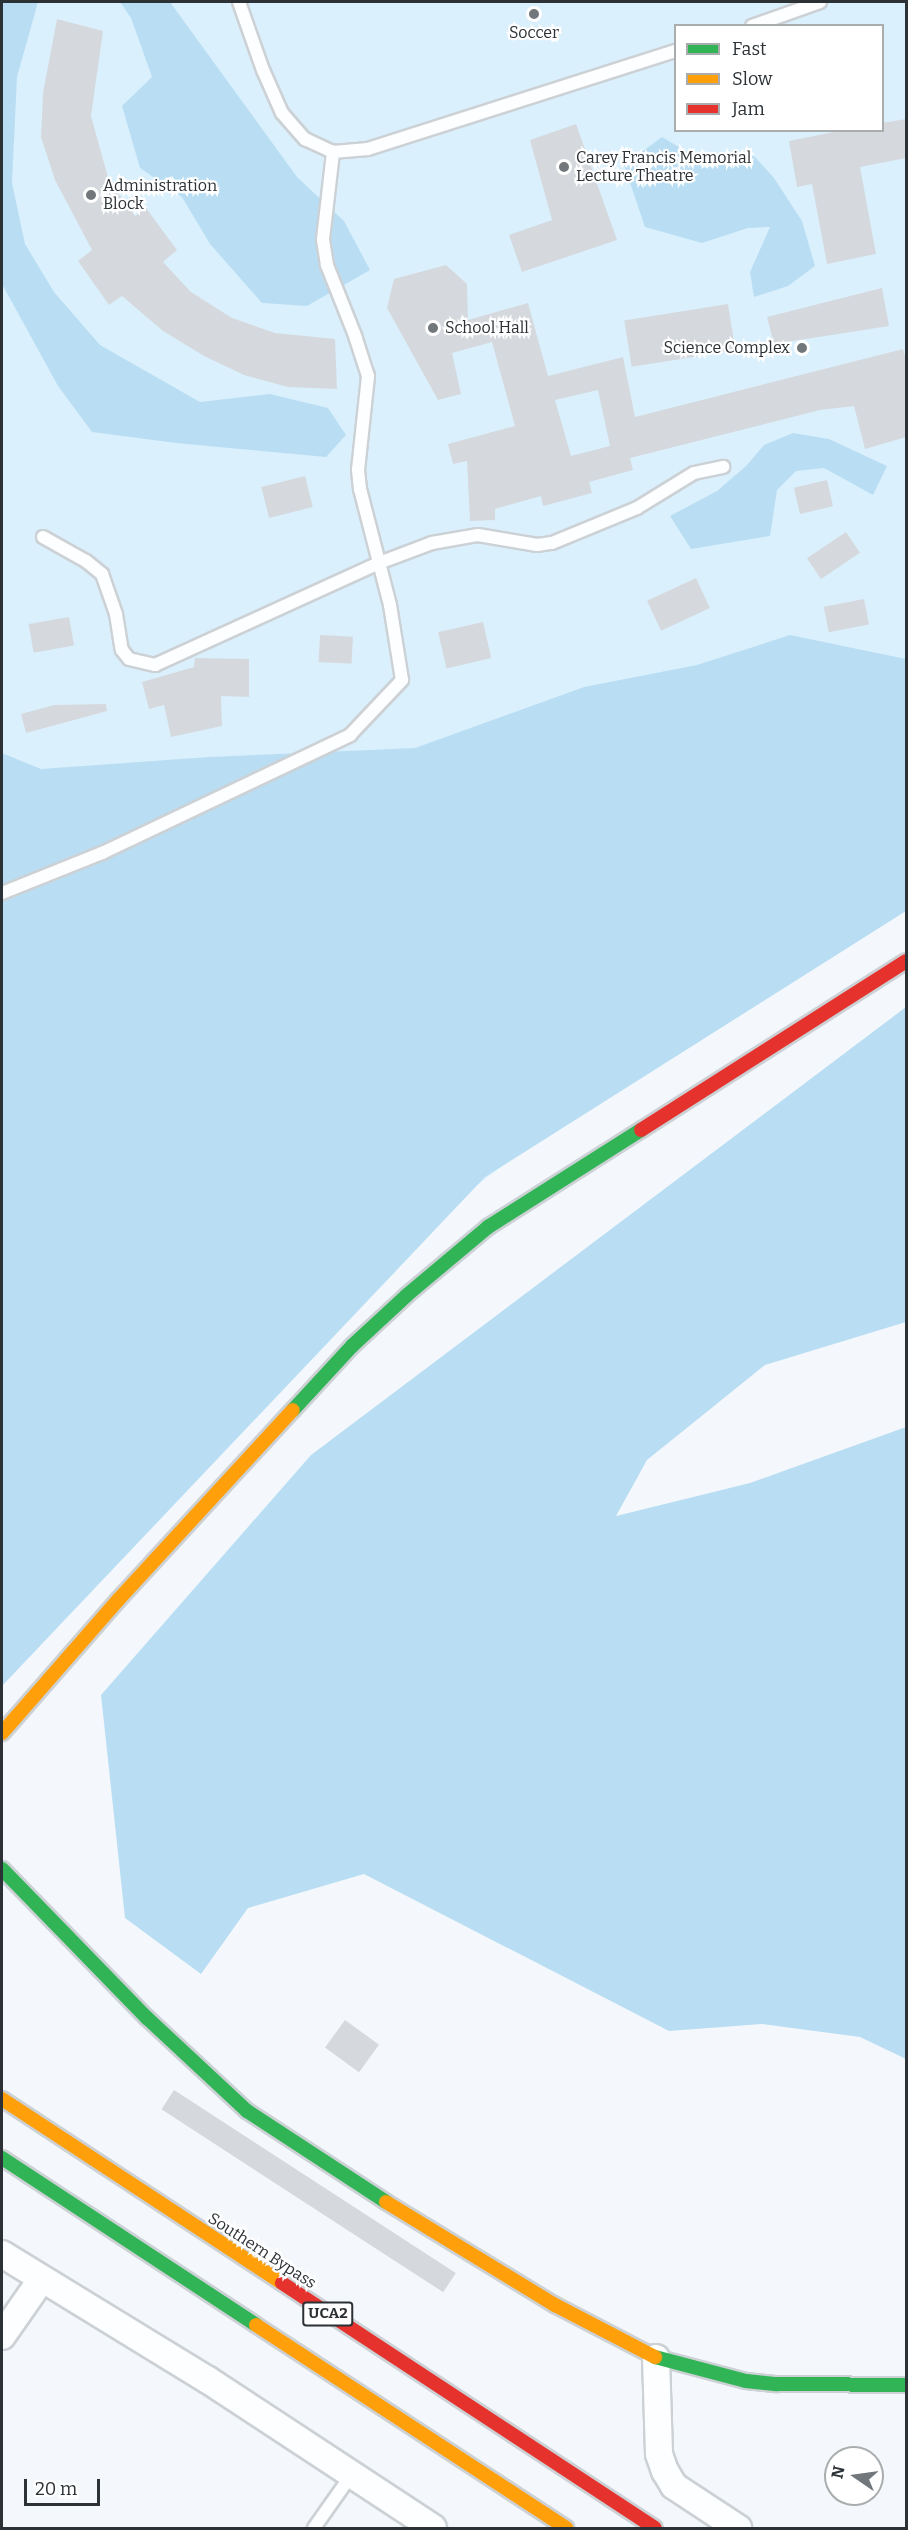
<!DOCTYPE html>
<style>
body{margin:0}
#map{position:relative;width:908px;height:2530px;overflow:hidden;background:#f4f8fc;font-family:Bitter,serif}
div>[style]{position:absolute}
.green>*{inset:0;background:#dbf0fd}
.forest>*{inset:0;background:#b9def3}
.building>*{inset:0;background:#d5d9dd;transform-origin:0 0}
.roads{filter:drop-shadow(2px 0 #ccd1d5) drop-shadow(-2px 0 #ccd1d5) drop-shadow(0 2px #ccd1d5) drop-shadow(0 -2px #ccd1d5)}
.lane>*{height:12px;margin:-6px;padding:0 6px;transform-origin:6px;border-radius:6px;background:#fdfeff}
.street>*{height:26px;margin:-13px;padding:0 13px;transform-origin:13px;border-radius:13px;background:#fdfeff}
.fast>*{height:14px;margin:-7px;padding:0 7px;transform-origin:7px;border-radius:7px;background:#30b455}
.slow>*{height:14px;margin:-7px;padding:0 7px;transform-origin:7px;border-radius:7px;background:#ff9f0a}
.jam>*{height:14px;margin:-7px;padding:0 7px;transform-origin:7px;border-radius:7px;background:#e5322d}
.dots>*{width:16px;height:16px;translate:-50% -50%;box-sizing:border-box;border:3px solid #fff;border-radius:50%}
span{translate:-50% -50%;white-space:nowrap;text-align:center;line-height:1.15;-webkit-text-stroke:4.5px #fff;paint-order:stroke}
.shield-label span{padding:2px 4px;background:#fff;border:2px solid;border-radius:4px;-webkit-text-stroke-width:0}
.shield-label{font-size:15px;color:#2b3135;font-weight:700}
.poi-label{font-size:16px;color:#2b3135}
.left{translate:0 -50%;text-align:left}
.right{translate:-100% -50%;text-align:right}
.street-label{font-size:16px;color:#2b3135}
.frame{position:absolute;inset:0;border:3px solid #2b3135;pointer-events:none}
.legend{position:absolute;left:674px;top:24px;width:210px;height:108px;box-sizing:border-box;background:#fff;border:2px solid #aaadae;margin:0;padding:8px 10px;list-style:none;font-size:18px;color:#2b3135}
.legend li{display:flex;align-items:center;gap:12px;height:30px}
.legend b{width:30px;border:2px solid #aaadae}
.north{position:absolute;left:824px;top:2446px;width:60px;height:60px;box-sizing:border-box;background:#fff;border:2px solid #aaadae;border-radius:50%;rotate:283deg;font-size:16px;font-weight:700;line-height:24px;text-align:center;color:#2b3135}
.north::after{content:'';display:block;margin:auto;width:21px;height:27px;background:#71777b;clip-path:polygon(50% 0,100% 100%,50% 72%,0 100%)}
.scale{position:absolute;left:24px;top:2479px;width:76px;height:27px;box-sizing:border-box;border:3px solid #2b3135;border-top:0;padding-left:8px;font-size:18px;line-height:21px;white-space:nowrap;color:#2b3135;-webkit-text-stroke:4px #fff;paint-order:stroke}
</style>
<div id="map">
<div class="green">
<div style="clip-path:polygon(evenodd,2px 2px,906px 2px,906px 901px,541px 1137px,367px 1268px,2px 1616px,2px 2px,676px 26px,882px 26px,882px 130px,676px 130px,676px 26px)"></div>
</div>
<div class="forest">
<div style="clip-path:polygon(2px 2px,38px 2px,17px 77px,12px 183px,25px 244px,54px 292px,100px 345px,200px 402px,270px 394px,328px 408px,346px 435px,326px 457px,176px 443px,92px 432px,58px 386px,2px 284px)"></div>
<div style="clip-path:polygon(120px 2px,170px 2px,297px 177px,344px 221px,370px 270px,307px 306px,262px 303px,210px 244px,182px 197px,140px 168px,122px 106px,152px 77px,131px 18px)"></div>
<div style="clip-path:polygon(662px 137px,689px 153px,703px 168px,754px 156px,774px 178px,802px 221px,815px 266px,788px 286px,754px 297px,750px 272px,770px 227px,748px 228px,702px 243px,645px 227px,624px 165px)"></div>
<div style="clip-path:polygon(793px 433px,829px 439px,887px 466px,873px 495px,824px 468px,796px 471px,777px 490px,770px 536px,691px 549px,670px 516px,717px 491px,746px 466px,764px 445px)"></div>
<div style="clip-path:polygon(790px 635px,906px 659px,906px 911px,485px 1177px,2px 1686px,2px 753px,41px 769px,209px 757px,415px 748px,584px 687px,697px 665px)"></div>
<div style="clip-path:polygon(906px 1007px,906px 1322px,765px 1365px,647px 1460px,616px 1516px,750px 1483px,906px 1427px,906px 2059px,860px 2037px,762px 2024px,669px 2031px,364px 1874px,248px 1908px,201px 1974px,125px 1918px,101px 1695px,311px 1455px)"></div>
</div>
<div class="building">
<div style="clip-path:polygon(57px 19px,103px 31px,91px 116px,109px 181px,135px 216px,146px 208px,177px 250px,163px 262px,191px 292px,232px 318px,275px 333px,335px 339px,337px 389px,288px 387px,244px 375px,204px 356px,163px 331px,122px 296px,109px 305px,78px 261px,92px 250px,55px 180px,41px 137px,43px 93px)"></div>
<div style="clip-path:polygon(906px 119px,906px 158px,860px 167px,876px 254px,827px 264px,812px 184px,797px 187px,789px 141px,844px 130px,882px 130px,882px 123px)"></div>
<div style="clip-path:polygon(576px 124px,617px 240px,522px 272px,509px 235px,552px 220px,530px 140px)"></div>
<div style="clip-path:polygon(evenodd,446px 265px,467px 284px,468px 320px,528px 303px,548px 376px,623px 357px,635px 417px,903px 349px,906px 360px,906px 437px,865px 449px,854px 406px,820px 410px,630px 458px,633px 470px,589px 482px,592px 493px,543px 506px,541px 496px,495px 509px,495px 520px,470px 521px,467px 461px,453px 464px,448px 444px,515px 426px,492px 342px,452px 353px,461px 394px,438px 400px,387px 308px,394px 279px,446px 265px,598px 390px,610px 446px,571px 456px,555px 400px,598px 390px)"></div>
<div style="clip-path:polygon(882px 288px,889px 326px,774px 344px,767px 317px)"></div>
<div style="left:728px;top:304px;width:47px;height:105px;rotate:81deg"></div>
<div style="left:305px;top:476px;width:32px;height:45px;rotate:76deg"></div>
<div style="left:827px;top:480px;width:27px;height:34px;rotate:77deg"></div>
<div style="left:846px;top:532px;width:25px;height:47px;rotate:56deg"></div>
<div style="left:696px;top:578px;width:33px;height:54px;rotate:65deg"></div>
<div style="left:864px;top:599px;width:26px;height:41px;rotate:79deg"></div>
<div style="left:69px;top:617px;width:29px;height:41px;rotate:80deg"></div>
<div style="left:483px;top:622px;width:37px;height:46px;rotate:77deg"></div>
<div style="left:320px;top:635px;width:33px;height:27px;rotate:3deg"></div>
<div style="clip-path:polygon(195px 658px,249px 659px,249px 697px,221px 696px,222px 726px,171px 737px,164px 705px,149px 709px,142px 682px,194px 667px)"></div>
<div style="clip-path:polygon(106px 704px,107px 711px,26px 733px,21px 714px,54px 705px)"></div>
<div style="left:345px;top:2020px;width:42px;height:34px;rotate:36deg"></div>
<div style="left:174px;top:2090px;width:336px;height:23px;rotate:33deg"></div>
</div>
<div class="roads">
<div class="lane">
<div style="left:239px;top:2px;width:72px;rotate:70.6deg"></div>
<div style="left:263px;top:70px;width:47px;rotate:66.2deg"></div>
<div style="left:282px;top:113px;width:35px;rotate:49deg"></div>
<div style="left:305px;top:139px;width:31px;rotate:25deg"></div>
<div style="left:333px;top:152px;width:35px;rotate:-5deg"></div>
<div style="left:368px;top:149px;width:323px;rotate:-17.7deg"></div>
<div style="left:752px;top:26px;width:72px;rotate:-19.4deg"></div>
<div style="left:43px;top:537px;width:49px;rotate:29.2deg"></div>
<div style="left:86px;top:561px;width:21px;rotate:39deg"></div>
<div style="left:102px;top:574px;width:42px;rotate:70.7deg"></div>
<div style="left:116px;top:614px;width:36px;rotate:81deg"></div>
<div style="left:122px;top:650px;width:11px;rotate:52deg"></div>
<div style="left:129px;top:659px;width:27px;rotate:13deg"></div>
<div style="left:155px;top:665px;width:246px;rotate:-24.5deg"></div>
<div style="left:379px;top:563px;width:57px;rotate:-20.7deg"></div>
<div style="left:432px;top:543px;width:47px;rotate:-9.9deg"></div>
<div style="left:478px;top:535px;width:60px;rotate:9.6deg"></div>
<div style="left:537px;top:545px;width:15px;rotate:-8deg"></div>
<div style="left:552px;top:543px;width:92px;rotate:-22.4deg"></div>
<div style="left:637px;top:508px;width:67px;rotate:-31.6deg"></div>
<div style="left:694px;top:473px;width:30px;rotate:-12deg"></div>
<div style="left:2px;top:893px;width:108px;rotate:-21.8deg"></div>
<div style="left:102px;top:853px;width:275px;rotate:-25.4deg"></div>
<div style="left:350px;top:735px;width:76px;rotate:-46.6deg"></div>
<div style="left:402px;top:680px;width:76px;rotate:-99.1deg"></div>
<div style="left:390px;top:605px;width:120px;rotate:-104.5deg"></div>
<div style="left:360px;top:489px;width:19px;rotate:-96deg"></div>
<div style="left:358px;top:470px;width:95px;rotate:-83.9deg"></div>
<div style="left:368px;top:376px;width:40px;rotate:-108deg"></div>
<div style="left:356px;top:338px;width:79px;rotate:-111.7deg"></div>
<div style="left:327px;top:265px;width:26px;rotate:-99deg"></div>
<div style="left:323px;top:239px;width:88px;rotate:-83.4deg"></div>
<div style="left:314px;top:2528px;width:66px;rotate:-54.9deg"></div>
</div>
<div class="street">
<div style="left:2px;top:2254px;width:241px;rotate:31.5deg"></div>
<div style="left:208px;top:2380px;width:269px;rotate:33.3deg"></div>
<div style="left:2px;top:2336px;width:68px;rotate:-55.1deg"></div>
<div style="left:656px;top:2358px;width:96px;rotate:88.2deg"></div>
<div style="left:659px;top:2454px;width:18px;rotate:71deg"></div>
<div style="left:665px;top:2471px;width:17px;rotate:59deg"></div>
<div style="left:674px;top:2486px;width:77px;rotate:33.3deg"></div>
</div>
<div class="fast">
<div style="left:293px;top:1410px;width:87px;rotate:-47.3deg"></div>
<div style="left:352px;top:1346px;width:75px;rotate:-42.8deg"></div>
<div style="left:407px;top:1295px;width:106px;rotate:-40deg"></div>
<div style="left:488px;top:1227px;width:181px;rotate:-32.4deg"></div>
<div style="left:2px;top:1869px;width:208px;rotate:45.8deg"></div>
<div style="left:147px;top:2018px;width:137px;rotate:42.9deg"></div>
<div style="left:247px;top:2111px;width:166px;rotate:33.2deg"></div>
<div style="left:2px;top:2158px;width:304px;rotate:33.3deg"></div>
<div style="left:655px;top:2357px;width:94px;rotate:14.8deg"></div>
<div style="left:746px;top:2381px;width:31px;rotate:6deg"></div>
<div style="left:777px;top:2384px;width:129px;rotate:0.4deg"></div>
</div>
<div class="slow">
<div style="left:2px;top:1733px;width:176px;rotate:-48.9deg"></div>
<div style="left:118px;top:1600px;width:258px;rotate:-47.4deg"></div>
<div style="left:2px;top:2099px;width:335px;rotate:33.3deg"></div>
<div style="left:386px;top:2202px;width:198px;rotate:31.4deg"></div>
<div style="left:555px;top:2305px;width:113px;rotate:27.5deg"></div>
<div style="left:256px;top:2325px;width:371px;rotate:33.2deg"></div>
</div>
<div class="jam">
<div style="left:641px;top:1130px;width:314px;rotate:-32.5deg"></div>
<div style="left:282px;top:2283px;width:446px;rotate:33.3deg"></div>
</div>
</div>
<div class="dots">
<div style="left:534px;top:14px;background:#71777b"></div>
<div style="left:564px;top:167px;background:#71777b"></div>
<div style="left:91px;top:195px;background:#71777b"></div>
<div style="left:433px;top:328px;background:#71777b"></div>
<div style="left:802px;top:348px;background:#71777b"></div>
</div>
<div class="shield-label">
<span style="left:328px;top:2314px">UCA2</span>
</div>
<div class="poi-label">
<span style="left:534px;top:33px">Soccer</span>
<span class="left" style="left:576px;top:167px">Carey Francis Memorial<br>Lecture Theatre</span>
<span class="left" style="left:103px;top:195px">Administration<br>Block</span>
<span class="left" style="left:445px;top:328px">School Hall</span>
<span class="right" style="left:790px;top:348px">Science Complex</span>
</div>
<div class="street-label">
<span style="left:262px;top:2251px;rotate:33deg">Southern Bypass</span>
</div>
<div class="frame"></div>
<ul class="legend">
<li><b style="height:8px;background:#30b455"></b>Fast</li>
<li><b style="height:8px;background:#ff9f0a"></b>Slow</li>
<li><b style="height:8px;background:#e5322d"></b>Jam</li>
</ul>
<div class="north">N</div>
<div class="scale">20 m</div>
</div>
